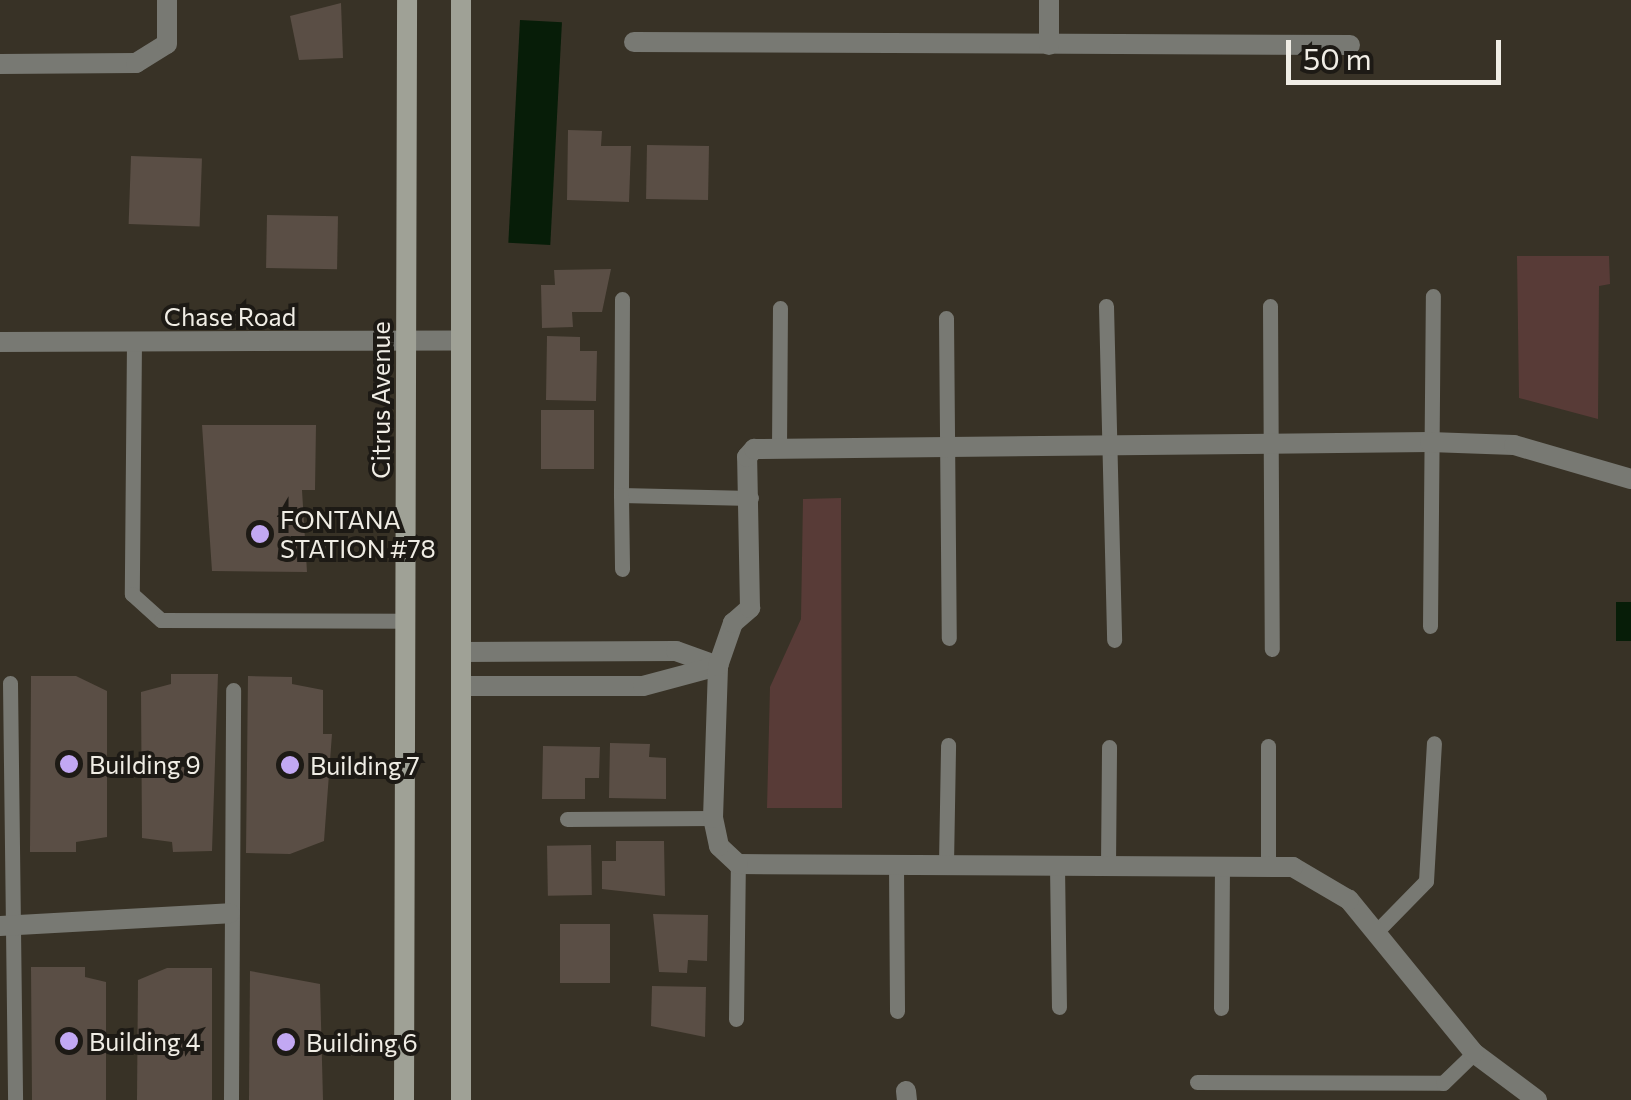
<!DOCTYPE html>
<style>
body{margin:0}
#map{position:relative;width:1631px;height:1100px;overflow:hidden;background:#383226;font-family:Commissioner,sans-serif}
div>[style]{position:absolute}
.green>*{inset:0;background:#583b37}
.water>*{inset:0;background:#071d08;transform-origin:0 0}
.building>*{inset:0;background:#5a4e45;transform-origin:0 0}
.service>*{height:15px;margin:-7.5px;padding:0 7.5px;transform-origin:7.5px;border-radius:7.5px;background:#787973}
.minor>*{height:20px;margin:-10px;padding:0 10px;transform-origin:10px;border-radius:10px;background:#787973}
.secondary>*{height:20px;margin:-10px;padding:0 10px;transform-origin:10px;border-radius:10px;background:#9fa196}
.dots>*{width:28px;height:28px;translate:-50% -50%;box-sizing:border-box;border:5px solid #1d1a15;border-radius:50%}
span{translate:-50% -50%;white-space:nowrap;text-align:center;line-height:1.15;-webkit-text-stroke:8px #1d1a15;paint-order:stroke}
.street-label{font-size:25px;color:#f0ede5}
.poi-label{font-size:25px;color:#f0ede5}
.left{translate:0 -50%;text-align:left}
.scale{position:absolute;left:1286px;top:40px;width:215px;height:45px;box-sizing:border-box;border:5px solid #f0ede5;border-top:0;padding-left:12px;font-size:30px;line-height:35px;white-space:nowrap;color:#f0ede5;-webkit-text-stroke:8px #1d1a15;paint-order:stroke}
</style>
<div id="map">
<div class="green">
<div style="clip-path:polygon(1517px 256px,1609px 256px,1610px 284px,1599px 286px,1598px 419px,1519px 398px)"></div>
<div style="clip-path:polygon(841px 498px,842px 808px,767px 808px,770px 687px,801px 619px,803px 499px)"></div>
</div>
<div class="water">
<div style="left:520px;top:20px;width:42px;height:223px;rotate:3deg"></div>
<div style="left:1616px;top:602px;width:15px;height:39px"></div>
</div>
<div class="building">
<div style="clip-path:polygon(341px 3px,343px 58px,299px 60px,290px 16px)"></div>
<div style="clip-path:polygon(568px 130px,602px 131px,601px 146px,631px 146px,629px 202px,567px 200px)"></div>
<div style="left:647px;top:145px;width:62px;height:54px;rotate:1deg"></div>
<div style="left:131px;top:156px;width:71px;height:68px;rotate:2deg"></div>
<div style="left:267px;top:215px;width:71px;height:53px;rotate:1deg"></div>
<div style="clip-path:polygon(611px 269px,602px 312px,572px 312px,573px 327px,542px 328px,541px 285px,555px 285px,554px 270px)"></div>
<div style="clip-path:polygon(547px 336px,580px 337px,580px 351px,597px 351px,596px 401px,546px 400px)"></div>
<div style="left:541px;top:410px;width:53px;height:59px"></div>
<div style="clip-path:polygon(202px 425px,316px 425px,315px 490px,302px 490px,307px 572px,212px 571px)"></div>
<div style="clip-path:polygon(171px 674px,218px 674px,212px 851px,173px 852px,172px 842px,142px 838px,141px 692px,171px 684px)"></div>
<div style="clip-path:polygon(31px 676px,76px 676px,107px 691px,107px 837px,76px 842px,76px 852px,30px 852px)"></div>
<div style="clip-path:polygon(248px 676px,292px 677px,292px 684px,323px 690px,323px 734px,332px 734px,324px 841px,290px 854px,246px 853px)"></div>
<div style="clip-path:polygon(610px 743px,650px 744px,649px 757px,666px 758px,666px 799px,609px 798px)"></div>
<div style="clip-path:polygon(543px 746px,600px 747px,599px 778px,585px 778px,585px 799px,542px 799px)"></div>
<div style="clip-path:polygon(616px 841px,664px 841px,665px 896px,602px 889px,602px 861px,616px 861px)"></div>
<div style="left:591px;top:845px;width:50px;height:44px;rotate:89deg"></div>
<div style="clip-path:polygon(653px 914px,708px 915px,707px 961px,688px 960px,687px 973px,659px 972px)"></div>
<div style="left:610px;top:924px;width:59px;height:50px;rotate:90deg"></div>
<div style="clip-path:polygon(31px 967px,85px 967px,85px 977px,106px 982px,106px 1100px,32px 1100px)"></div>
<div style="clip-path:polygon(167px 968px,212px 968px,212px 1100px,137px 1100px,138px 980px)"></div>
<div style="clip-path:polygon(250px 971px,320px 984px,323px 1100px,249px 1100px)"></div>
<div style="clip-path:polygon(652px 986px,706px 987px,705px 1037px,651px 1026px)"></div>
</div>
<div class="service">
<div style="left:622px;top:299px;width:196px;rotate:90.3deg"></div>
<div style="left:621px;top:495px;width:130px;rotate:1.3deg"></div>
<div style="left:1106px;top:306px;width:334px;rotate:88.6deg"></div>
<div style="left:1270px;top:306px;width:343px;rotate:89.7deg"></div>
<div style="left:946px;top:318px;width:320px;rotate:89.5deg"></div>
<div style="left:134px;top:341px;width:253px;rotate:90.5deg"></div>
<div style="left:132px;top:594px;width:39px;rotate:42deg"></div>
<div style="left:161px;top:620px;width:244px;rotate:0.2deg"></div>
<div style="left:779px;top:449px;width:141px;rotate:-89.6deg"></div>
<div style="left:621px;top:495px;width:74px;rotate:89.2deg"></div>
<div style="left:1430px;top:626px;width:330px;rotate:-89.5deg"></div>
<div style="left:10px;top:683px;width:417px;rotate:89.3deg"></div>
<div style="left:1268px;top:746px;width:120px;rotate:90deg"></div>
<div style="left:567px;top:819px;width:146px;rotate:-0.4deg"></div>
<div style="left:946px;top:864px;width:119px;rotate:-89deg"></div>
<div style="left:896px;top:865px;width:146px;rotate:89.6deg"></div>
<div style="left:1057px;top:866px;width:141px;rotate:89.2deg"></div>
<div style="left:1108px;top:866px;width:119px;rotate:-89.5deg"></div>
<div style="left:1377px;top:931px;width:70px;rotate:-45.6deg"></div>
<div style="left:1426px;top:881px;width:138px;rotate:-86.7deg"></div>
<div style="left:1221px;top:1008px;width:142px;rotate:-89.6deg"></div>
<div style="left:736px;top:1019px;width:155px;rotate:-89.3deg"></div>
<div style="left:1197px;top:1082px;width:246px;rotate:0.2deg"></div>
<div style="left:1443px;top:1083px;width:43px;rotate:-44.1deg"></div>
<div style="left:231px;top:1100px;width:410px;rotate:-89.7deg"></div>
</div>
<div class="minor">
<div style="left:634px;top:42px;width:716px;rotate:0.24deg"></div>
<div style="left:1049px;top:45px;width:45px;rotate:-90deg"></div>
<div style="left:0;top:64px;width:136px;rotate:-0.4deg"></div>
<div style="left:136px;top:63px;width:36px;rotate:-32deg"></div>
<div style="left:167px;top:44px;width:44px;rotate:-90deg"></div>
<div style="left:0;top:342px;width:461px;rotate:-0.2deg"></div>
<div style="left:462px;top:652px;width:214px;rotate:-0.3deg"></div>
<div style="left:676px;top:651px;width:45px;rotate:19.7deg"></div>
<div style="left:462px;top:686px;width:181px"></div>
<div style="left:643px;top:686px;width:78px;rotate:-14.9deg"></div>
<div style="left:0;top:926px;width:230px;rotate:-3.2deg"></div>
<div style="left:906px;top:1091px;width:9px;rotate:84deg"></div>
<div style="left:1537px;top:1100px;width:79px;rotate:-143.3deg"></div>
<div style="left:1474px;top:1053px;width:198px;rotate:-129.2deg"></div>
<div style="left:1349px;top:900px;width:65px;rotate:-149.5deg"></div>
<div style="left:1293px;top:867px;width:555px;rotate:-179.69deg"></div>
<div style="left:738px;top:864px;width:26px;rotate:-137deg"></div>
<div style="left:719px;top:846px;width:29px;rotate:-102deg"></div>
<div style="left:713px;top:818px;width:152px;rotate:-88.1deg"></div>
<div style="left:718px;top:666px;width:46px;rotate:-70.8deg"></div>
<div style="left:733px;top:623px;width:23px;rotate:-41deg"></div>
<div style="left:750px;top:608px;width:151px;rotate:-91.1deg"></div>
<div style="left:747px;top:457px;width:11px;rotate:-49deg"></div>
<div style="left:754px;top:449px;width:676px;rotate:-0.59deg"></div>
<div style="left:1430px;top:442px;width:84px;rotate:2deg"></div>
<div style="left:1514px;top:445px;width:122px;rotate:16.2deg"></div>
</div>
<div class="secondary">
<div style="left:461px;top:0;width:1100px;rotate:90deg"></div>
<div style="left:404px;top:1100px;width:1100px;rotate:-89.84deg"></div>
</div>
<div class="dots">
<div style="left:260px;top:534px;background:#c2a8f3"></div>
<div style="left:69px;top:764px;background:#c2a8f3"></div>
<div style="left:290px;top:765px;background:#c2a8f3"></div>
<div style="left:69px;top:1041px;background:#c2a8f3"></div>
<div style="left:286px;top:1042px;background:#c2a8f3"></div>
</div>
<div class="street-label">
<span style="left:230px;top:316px">Chase Road</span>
<span style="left:380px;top:400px;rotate:-90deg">Citrus Avenue</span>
</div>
<div class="poi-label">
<span class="left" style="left:280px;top:534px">FONTANA<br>STATION #78</span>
<span class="left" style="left:89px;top:764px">Building 9</span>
<span class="left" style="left:310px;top:765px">Building 7</span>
<span class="left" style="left:89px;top:1041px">Building 4</span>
<span class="left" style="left:306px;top:1042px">Building 6</span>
</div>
<div class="scale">50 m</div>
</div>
